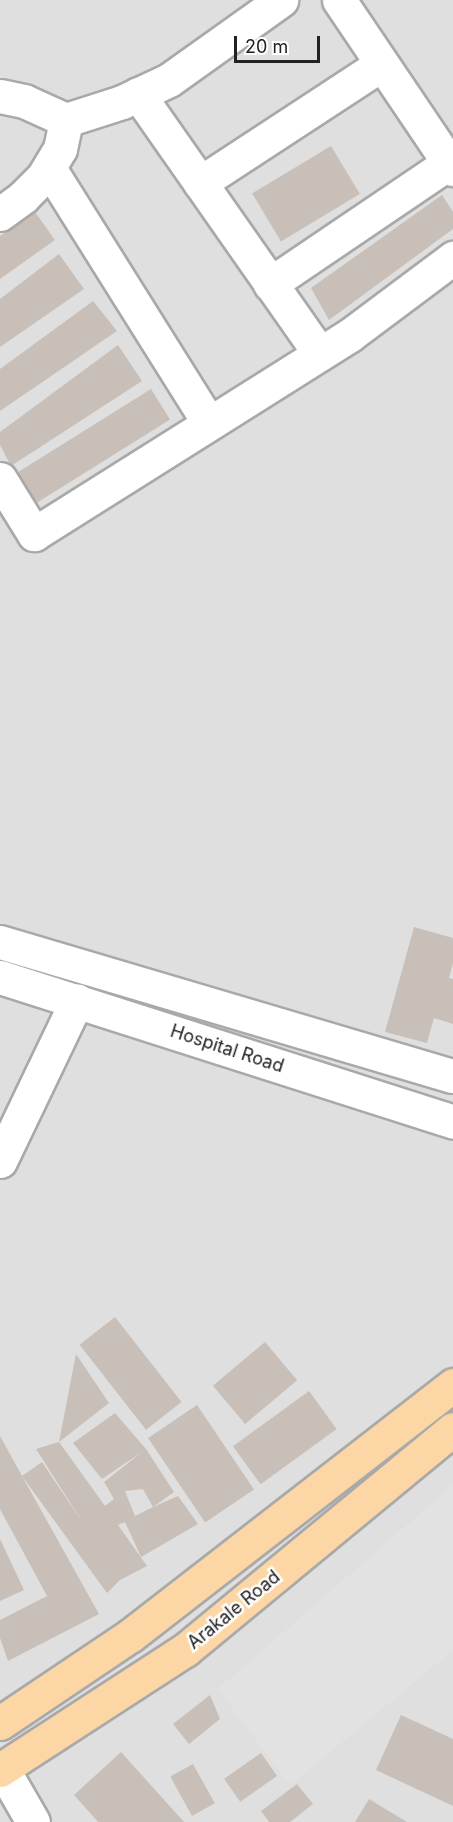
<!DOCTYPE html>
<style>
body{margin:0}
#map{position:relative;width:453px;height:1822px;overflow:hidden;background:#f2efe9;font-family:Inter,sans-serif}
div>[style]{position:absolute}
.residential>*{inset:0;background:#e0dfdf;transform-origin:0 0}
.parking>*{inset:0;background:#e2e2e2}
.building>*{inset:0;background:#c7bfb8;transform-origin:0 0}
.roads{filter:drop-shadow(2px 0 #a9a9a9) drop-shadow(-2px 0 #a9a9a9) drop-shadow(0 2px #a9a9a9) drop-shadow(0 -2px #a9a9a9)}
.minor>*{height:33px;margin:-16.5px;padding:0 16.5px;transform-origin:16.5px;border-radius:16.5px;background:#fff}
.major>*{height:33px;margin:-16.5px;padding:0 16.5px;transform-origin:16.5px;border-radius:16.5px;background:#fcd6a4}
span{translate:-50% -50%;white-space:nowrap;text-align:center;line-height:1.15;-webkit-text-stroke:5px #fff;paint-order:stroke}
.street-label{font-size:18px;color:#222}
.scale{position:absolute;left:234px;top:36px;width:86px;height:27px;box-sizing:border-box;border:3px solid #222;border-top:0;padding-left:8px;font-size:18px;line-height:21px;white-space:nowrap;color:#222;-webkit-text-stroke:4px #fff;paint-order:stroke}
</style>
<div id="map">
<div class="residential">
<div style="left:0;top:0;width:453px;height:1822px"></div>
</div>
<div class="parking">
<div style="clip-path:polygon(453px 1485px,453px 1650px,290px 1785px,218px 1689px)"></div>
</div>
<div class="building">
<div style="left:331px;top:146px;width:56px;height:92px;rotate:59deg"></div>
<div style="clip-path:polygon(442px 195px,453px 212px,453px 229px,329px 320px,311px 288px)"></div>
<div style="clip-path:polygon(35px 212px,55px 240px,0 279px,0 236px)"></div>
<div style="clip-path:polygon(59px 254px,84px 289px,0 347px,0 299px)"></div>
<div style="clip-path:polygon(93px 301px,117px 331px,0 411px,0 369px)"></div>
<div style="clip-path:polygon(118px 345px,142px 381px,11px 466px,0 445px,0 432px)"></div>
<div style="left:151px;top:389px;width:36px;height:157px;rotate:58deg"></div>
<div style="clip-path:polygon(414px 927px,453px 938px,453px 963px,449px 978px,453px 979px,453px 1024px,434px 1018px,427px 1043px,385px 1032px)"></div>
<div style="left:115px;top:1317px;width:108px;height:45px;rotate:52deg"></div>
<div style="left:265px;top:1342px;width:50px;height:68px;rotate:50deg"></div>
<div style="clip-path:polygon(evenodd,76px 1354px,109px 1403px,59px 1442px,105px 1506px,114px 1499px,104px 1482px,142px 1452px,102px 1479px,73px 1443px,115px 1413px,146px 1449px,174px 1492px,153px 1507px,178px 1496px,198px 1524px,141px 1557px,125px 1522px,118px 1525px,147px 1566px,120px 1580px,107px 1593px,22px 1476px,99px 1614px,8px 1661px,0 1638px,0 1620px,47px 1596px,0 1509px,0 1436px,22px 1476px,42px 1462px,85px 1526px,36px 1449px,59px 1442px,76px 1354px,143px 1489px,153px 1507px,135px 1516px,125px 1491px,143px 1489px)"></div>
<div style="left:309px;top:1391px;width:47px;height:94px;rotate:54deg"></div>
<div style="left:197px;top:1405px;width:102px;height:59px;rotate:56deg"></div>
<div style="clip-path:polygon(0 1539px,24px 1590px,0 1601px)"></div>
<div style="clip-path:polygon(210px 1695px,220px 1719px,189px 1744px,173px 1724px)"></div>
<div style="clip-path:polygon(401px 1715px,453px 1739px,453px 1806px,376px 1770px)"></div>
<div style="clip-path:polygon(121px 1752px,184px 1822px,98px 1822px,74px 1795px)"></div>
<div style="left:261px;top:1753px;width:28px;height:45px;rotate:55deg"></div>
<div style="left:193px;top:1764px;width:45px;height:26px;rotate:61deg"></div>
<div style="clip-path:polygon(297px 1784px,313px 1804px,290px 1822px,269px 1822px,261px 1811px)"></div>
<div style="clip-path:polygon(369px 1799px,407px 1822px,355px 1822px)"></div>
</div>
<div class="roads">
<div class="minor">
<div style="left:339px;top:0;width:204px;rotate:56deg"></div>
<div style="left:138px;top:94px;width:317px;rotate:55deg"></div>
<div style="left:0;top:96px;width:25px;rotate:12deg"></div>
<div style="left:24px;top:101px;width:46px;rotate:24.3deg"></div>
<div style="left:66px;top:120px;width:59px;rotate:-17.8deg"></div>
<div style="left:122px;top:102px;width:52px;rotate:-25.1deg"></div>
<div style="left:169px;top:80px;width:138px;rotate:-35.5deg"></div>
<div style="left:49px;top:168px;width:301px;rotate:57.9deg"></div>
<div style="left:200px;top:183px;width:217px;rotate:-33.2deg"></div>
<div style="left:0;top:214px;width:29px;rotate:-36deg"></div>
<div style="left:23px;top:197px;width:28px;rotate:-45deg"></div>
<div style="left:43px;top:177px;width:33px;rotate:-59deg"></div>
<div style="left:60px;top:149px;width:30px;rotate:-78deg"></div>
<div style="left:270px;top:284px;width:216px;rotate:-34.1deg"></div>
<div style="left:0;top:479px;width:65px;rotate:58.3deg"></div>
<div style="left:34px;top:534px;width:373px;rotate:-32.2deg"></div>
<div style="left:350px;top:335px;width:129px;rotate:-36.8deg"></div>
<div style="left:0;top:942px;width:472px;rotate:16.5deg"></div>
<div style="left:0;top:977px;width:476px;rotate:17.7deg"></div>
<div style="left:0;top:1161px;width:178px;rotate:-64.4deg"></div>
<div style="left:2px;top:1768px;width:62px;rotate:60.1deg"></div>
</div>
<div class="major">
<div style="left:0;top:1723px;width:158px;rotate:-33.9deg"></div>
<div style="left:131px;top:1635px;width:408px;rotate:-37.8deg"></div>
<div style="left:0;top:1770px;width:221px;rotate:-33deg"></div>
<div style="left:185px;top:1650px;width:347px;rotate:-39.5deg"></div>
</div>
</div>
<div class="street-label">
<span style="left:227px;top:1049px;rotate:18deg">Hospital Road</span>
<span style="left:234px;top:1610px;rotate:-39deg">Arakale Road</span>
</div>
<div class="scale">20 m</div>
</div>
